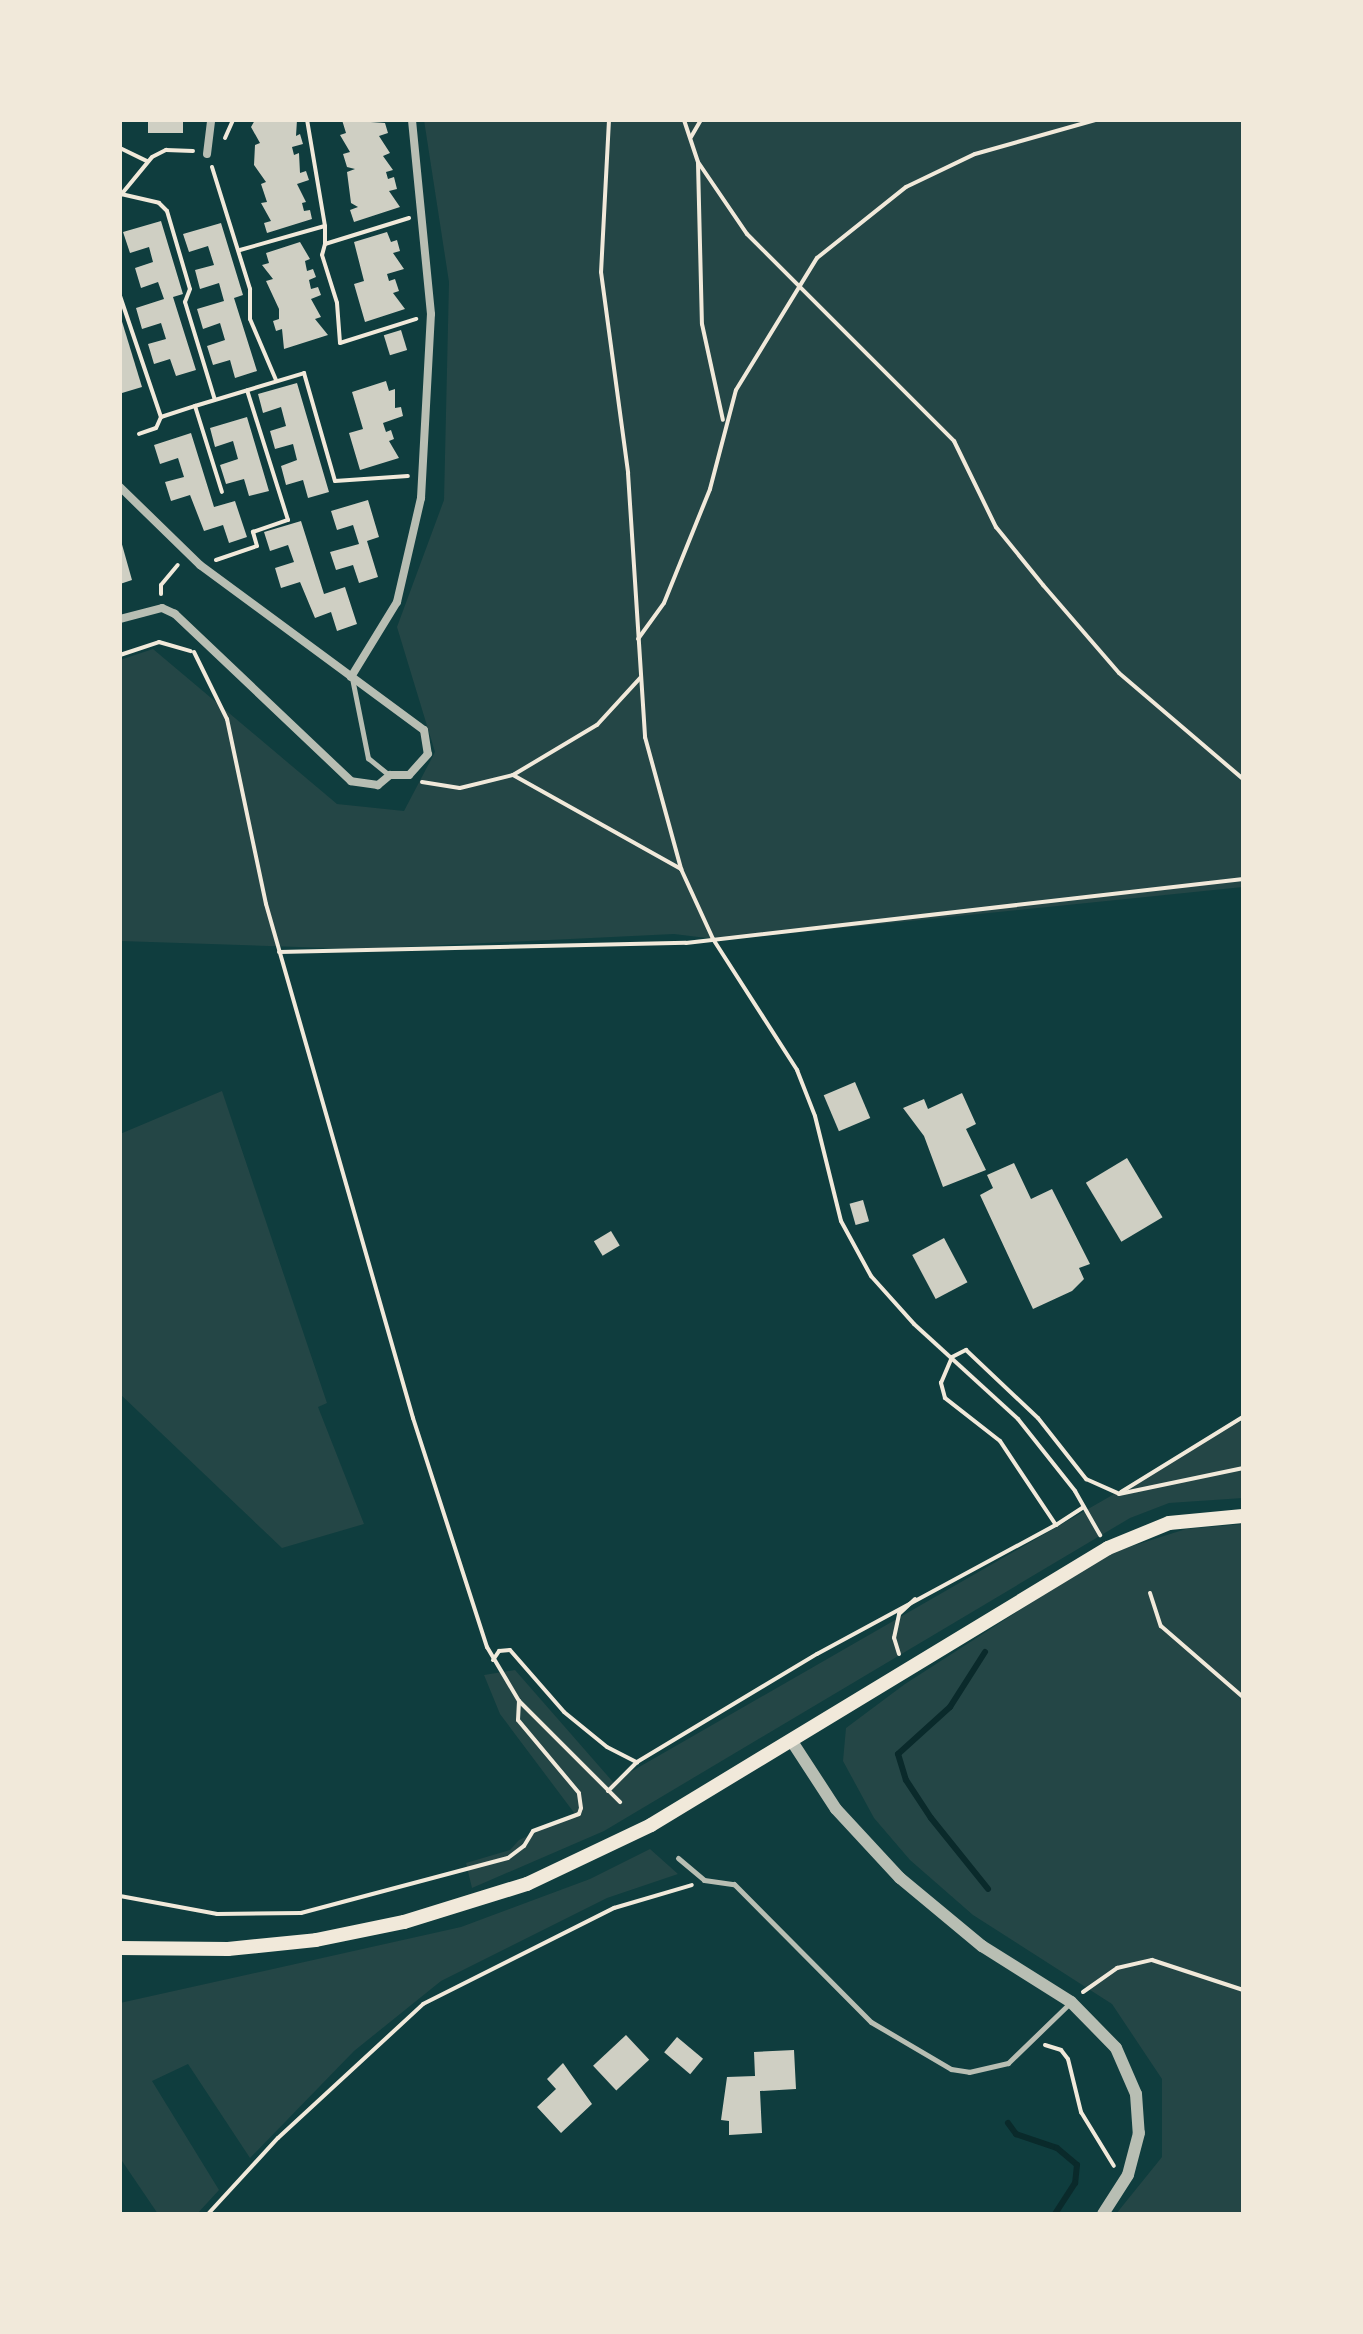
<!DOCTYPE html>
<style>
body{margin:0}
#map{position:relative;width:1363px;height:2334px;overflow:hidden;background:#0f3d3e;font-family:Overpass,sans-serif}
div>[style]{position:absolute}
.green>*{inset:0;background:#244646}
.stream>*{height:6px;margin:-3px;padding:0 3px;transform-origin:3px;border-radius:3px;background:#0a2a2b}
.building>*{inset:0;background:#cfcfc3;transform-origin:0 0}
.path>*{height:4px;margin:-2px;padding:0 2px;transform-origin:2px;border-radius:2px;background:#f1e9da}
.service>*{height:5px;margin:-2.5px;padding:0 2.5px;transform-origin:2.5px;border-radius:2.5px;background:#b8beb3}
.minor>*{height:8px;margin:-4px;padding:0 4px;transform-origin:4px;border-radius:4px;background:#b8beb3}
.tertiary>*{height:12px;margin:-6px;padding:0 6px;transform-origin:6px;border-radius:6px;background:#b8beb3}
.secondary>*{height:14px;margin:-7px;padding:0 7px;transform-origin:7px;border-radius:7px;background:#f1e9da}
span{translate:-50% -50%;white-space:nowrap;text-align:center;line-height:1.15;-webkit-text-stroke:6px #f1e9da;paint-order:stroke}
.frame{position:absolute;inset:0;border:122px solid #f1e9da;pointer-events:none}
</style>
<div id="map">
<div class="green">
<div style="clip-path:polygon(424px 120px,1243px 120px,1243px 887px,723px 940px,674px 934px,359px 949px,120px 941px,120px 660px,153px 649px,337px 804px,404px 811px,435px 752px,397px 627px,444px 500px,449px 282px)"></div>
<div style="clip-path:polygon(222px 1091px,327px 1403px,318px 1407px,364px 1524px,282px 1548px,120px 1394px,120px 1134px)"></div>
<div style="clip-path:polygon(1243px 1420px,1243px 1498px,1169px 1503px,1130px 1518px,604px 1831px,472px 1888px,466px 1863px,510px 1850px,519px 1840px,575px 1814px,500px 1714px,484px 1675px,515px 1670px,613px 1782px)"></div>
<div style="clip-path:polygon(1243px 1524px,1243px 2214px,1116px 2214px,1162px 2157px,1162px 2079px,1112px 2004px,973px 1915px,910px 1860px,874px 1818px,843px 1761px,846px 1728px,905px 1684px,1107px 1554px,1186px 1529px)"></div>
<div style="clip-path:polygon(650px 1849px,678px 1874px,607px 1898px,441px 1981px,354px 2051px,250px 2158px,188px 2064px,152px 2081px,219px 2190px,197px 2214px,158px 2214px,120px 2158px,120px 2003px,461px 1927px,590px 1879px)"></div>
</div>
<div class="stream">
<div style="left:985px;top:1652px;width:65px;rotate:122.5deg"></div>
<div style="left:950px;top:1707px;width:70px;rotate:137.9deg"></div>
<div style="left:898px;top:1754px;width:27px;rotate:73deg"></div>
<div style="left:906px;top:1780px;width:45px;rotate:56.7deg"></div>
<div style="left:931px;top:1818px;width:91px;rotate:51.2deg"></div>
<div style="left:1008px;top:2123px;width:14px;rotate:54deg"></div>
<div style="left:1016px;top:2134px;width:43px;rotate:18.9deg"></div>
<div style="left:1057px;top:2148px;width:26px;rotate:40deg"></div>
<div style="left:1077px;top:2165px;width:18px;rotate:96deg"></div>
<div style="left:1075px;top:2183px;width:37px;rotate:123deg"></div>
</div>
<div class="building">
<div style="left:148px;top:120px;width:35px;height:13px"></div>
<div style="clip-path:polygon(255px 120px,297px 120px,296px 136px,300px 134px,303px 144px,292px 147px,294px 155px,299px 153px,300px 173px,306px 171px,309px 180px,297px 184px,306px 202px,302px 203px,304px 211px,310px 210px,312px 219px,267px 233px,264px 223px,271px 221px,261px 203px,267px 202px,261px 184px,266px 182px,254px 165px,255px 145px,260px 143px,251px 127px)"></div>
<div style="clip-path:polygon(342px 120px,385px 123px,388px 133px,379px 136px,390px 153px,383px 156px,393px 170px,386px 172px,388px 179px,394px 177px,397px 189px,389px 191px,400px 207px,354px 222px,350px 210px,358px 207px,351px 203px,347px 172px,355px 169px,347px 167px,343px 154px,350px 152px,340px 135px,346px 133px)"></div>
<div style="clip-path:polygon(161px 221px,183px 294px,173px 297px,196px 370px,176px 376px,170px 359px,154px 364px,148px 344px,166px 339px,161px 323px,142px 329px,136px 308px,164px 299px,158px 282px,141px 288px,135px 268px,153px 262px,149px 247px,130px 253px,123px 232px)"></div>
<div style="clip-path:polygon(221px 223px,243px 295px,234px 298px,257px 371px,235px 378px,230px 360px,213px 365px,207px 346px,225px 340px,220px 323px,203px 329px,197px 309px,224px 301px,219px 283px,200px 289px,195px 270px,214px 265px,208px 246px,189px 252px,183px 234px)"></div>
<div style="clip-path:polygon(387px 232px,391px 242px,397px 240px,400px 251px,393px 253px,404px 269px,387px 274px,389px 281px,395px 279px,399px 291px,393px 293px,405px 309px,365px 322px,354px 284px,364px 281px,354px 242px)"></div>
<div style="clip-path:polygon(300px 242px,310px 259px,305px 261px,307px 271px,313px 269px,316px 277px,309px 280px,311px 289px,318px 287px,321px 295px,311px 299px,321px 317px,315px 319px,328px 335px,284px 349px,282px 329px,276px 331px,273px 321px,279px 319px,279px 309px,266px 281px,273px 279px,262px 265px,269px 263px,266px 253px)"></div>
<div style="clip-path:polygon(120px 315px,142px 387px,122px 393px,120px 387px)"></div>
<div style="left:401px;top:330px;width:21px;height:18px;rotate:73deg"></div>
<div style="clip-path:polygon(386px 381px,389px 391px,395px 389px,395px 408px,401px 407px,403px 416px,383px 423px,386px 432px,391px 430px,394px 439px,389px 441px,399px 458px,360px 470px,349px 433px,363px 429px,352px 392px)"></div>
<div style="clip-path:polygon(297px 383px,329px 492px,308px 498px,303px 480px,286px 485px,281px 466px,297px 460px,293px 444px,275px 449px,270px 431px,286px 426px,281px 407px,263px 413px,258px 394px)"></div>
<div style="clip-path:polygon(247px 417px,269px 491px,249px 496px,244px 479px,226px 484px,220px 465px,238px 459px,233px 441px,215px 447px,210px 428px)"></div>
<div style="clip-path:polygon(191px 433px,214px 507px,235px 501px,247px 537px,229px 543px,223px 525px,204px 531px,190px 495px,171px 501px,165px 482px,184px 477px,178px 458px,160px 464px,154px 445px)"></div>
<div style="clip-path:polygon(368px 500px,379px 537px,367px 541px,378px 577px,359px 583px,353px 565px,336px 570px,330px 552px,359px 544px,353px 525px,337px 530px,331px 511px)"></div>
<div style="clip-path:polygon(301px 521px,324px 594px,345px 587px,357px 624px,337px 631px,331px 612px,315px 618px,300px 582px,281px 588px,275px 568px,294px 562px,288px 545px,270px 551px,264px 532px)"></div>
<div style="clip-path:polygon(121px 541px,132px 580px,120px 584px,120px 542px)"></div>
<div style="left:855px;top:1082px;width:39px;height:34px;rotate:67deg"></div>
<div style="clip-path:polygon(962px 1093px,976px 1124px,966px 1129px,986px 1170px,943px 1187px,924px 1136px,903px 1108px,924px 1099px,928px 1109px)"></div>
<div style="left:1127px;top:1158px;width:69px;height:48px;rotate:59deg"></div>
<div style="clip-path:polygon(1014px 1163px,1031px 1199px,1052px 1189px,1090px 1264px,1079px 1268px,1084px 1279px,1072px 1291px,1033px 1309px,980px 1195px,993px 1188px,987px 1175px)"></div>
<div style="left:863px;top:1200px;width:22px;height:14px;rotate:74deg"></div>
<div style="left:611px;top:1231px;width:17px;height:20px;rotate:59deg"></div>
<div style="left:944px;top:1238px;width:50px;height:36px;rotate:62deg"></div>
<div style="left:626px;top:2035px;width:34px;height:45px;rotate:47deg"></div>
<div style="left:677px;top:2037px;width:34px;height:20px;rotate:40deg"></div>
<div style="clip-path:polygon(794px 2050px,796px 2089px,760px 2091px,762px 2133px,729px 2135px,729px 2121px,721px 2120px,727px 2077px,755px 2076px,754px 2052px)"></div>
<div style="clip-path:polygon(563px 2063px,592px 2104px,561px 2133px,537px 2107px,556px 2089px,547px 2079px)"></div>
</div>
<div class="path">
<div style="left:609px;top:120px;width:152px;rotate:93deg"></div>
<div style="left:601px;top:272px;width:203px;rotate:82.3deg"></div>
<div style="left:628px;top:473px;width:265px;rotate:86.3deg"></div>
<div style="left:645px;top:737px;width:137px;rotate:74.7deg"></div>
<div style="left:681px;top:869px;width:77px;rotate:65.4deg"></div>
<div style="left:713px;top:939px;width:156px;rotate:57.3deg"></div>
<div style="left:797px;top:1070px;width:49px;rotate:68.6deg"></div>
<div style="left:815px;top:1116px;width:108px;rotate:76.1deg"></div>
<div style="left:841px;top:1221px;width:63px;rotate:61.4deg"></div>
<div style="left:871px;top:1276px;width:64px;rotate:48.1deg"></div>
<div style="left:914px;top:1324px;width:141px;rotate:42.4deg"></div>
<div style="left:1018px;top:1419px;width:92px;rotate:51.6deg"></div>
<div style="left:1075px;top:1491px;width:51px;rotate:60.4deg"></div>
<div style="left:684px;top:120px;width:44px;rotate:71.6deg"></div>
<div style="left:698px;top:162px;width:87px;rotate:55.8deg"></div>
<div style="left:747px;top:234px;width:293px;rotate:45deg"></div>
<div style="left:954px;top:441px;width:96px;rotate:64deg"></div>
<div style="left:996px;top:527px;width:75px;rotate:51deg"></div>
<div style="left:1043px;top:585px;width:116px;rotate:49.2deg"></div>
<div style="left:1119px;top:673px;width:163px;rotate:40.5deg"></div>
<div style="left:691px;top:137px;width:20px;rotate:-60deg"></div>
<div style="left:225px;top:138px;width:20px;rotate:-66deg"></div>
<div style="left:120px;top:148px;width:30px;rotate:26deg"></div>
<div style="left:698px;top:163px;width:161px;rotate:88.6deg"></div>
<div style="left:702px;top:324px;width:98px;rotate:77.7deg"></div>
<div style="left:212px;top:167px;width:128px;rotate:72.7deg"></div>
<div style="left:250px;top:289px;width:30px;rotate:90deg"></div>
<div style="left:250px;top:319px;width:66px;rotate:66.9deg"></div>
<div style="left:121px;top:194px;width:39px;rotate:13deg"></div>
<div style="left:159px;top:203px;width:11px;rotate:45deg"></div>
<div style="left:167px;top:211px;width:81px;rotate:73.6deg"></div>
<div style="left:190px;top:289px;width:14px;rotate:111deg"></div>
<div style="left:185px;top:302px;width:102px;rotate:73deg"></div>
<div style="left:120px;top:196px;width:50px;rotate:-50.6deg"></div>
<div style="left:152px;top:157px;width:16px;rotate:-27deg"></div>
<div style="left:166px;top:150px;width:27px;rotate:2deg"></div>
<div style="left:325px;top:226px;width:18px;rotate:90deg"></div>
<div style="left:325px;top:244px;width:88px;rotate:-17.2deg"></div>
<div style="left:325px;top:244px;width:11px;rotate:105deg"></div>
<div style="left:322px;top:255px;width:50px;rotate:72.6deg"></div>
<div style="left:337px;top:303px;width:40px;rotate:85.7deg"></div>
<div style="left:340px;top:343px;width:80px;rotate:-17.5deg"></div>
<div style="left:240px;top:250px;width:88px;rotate:-15.8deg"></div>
<div style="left:325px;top:226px;width:108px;rotate:-99.6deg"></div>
<div style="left:120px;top:296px;width:128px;rotate:71.3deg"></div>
<div style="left:161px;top:417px;width:12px;rotate:114deg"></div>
<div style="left:156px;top:428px;width:18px;rotate:161deg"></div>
<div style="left:195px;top:406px;width:114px;rotate:-16.8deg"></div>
<div style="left:304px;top:373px;width:112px;rotate:74deg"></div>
<div style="left:335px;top:481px;width:73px;rotate:-3.9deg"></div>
<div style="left:161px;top:417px;width:36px;rotate:-18deg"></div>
<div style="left:195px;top:406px;width:90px;rotate:72.6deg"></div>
<div style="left:216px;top:560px;width:43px;rotate:-18.9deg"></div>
<div style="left:257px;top:546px;width:15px;rotate:-106deg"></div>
<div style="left:253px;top:532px;width:37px;rotate:-19deg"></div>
<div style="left:288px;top:520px;width:136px;rotate:-107.5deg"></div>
<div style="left:161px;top:594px;width:9px;rotate:-90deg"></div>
<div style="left:161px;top:585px;width:26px;rotate:-50deg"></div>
<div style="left:638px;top:639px;width:44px;rotate:-54.2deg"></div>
<div style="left:664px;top:603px;width:123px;rotate:-68deg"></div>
<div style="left:710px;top:489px;width:102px;rotate:-75.3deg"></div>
<div style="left:736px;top:390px;width:155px;rotate:-58.5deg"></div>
<div style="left:817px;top:258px;width:114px;rotate:-38.6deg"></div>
<div style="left:906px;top:187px;width:76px;rotate:-25.6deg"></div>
<div style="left:975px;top:154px;width:125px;rotate:-15.8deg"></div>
<div style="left:194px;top:652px;width:75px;rotate:63.8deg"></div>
<div style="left:227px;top:719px;width:189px;rotate:78.1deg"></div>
<div style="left:266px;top:904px;width:535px;rotate:74.04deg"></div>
<div style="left:413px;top:1418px;width:241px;rotate:72.1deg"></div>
<div style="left:487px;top:1647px;width:63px;rotate:59.3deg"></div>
<div style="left:519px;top:1701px;width:143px;rotate:45deg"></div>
<div style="left:120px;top:655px;width:41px;rotate:-18.4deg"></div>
<div style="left:159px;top:642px;width:33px;rotate:16deg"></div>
<div style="left:513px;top:775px;width:193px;rotate:29.2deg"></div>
<div style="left:422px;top:782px;width:38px;rotate:9deg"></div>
<div style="left:460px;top:788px;width:55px;rotate:-13.8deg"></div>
<div style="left:513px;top:775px;width:98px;rotate:-30.8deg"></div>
<div style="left:597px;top:725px;width:64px;rotate:-47.5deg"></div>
<div style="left:279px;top:952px;width:407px;rotate:-1.3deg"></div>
<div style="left:686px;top:943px;width:561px;rotate:-6.55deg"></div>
<div style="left:1121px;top:1492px;width:143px;rotate:-31.6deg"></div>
<div style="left:1056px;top:1525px;width:33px;rotate:-33deg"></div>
<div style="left:1150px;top:1593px;width:35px;rotate:72deg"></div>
<div style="left:1161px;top:1626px;width:108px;rotate:40.9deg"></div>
<div style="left:899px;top:1654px;width:17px;rotate:-107deg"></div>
<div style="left:894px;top:1638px;width:25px;rotate:-78deg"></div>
<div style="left:899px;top:1614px;width:22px;rotate:-43deg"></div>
<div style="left:493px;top:1660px;width:11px;rotate:-56deg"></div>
<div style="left:499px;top:1651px;width:11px;rotate:-5deg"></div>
<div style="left:510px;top:1650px;width:82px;rotate:48.9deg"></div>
<div style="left:564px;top:1712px;width:55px;rotate:39.1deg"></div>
<div style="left:607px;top:1747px;width:34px;rotate:27deg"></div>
<div style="left:608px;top:1791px;width:41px;rotate:-45deg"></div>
<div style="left:637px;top:1762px;width:210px;rotate:-31deg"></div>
<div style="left:817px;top:1654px;width:272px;rotate:-28.4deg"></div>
<div style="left:1056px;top:1525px;width:101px;rotate:-123.7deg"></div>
<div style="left:1000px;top:1441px;width:70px;rotate:-142deg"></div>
<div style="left:945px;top:1398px;width:16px;rotate:-105deg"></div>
<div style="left:941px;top:1383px;width:28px;rotate:-67deg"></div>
<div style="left:952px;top:1357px;width:16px;rotate:-27deg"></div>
<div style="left:966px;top:1350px;width:99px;rotate:43.4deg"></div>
<div style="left:1038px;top:1418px;width:78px;rotate:51.8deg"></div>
<div style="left:1086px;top:1479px;width:36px;rotate:24deg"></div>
<div style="left:1119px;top:1494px;width:127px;rotate:-11.8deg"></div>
<div style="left:120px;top:1896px;width:99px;rotate:10.5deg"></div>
<div style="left:217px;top:1914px;width:84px;rotate:-0.7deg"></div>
<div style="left:301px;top:1913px;width:214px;rotate:-14.9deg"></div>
<div style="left:508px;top:1858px;width:20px;rotate:-37deg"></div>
<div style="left:524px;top:1846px;width:17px;rotate:-59deg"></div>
<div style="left:533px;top:1831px;width:49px;rotate:-20.3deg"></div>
<div style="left:579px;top:1814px;width:6px;rotate:-72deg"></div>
<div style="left:581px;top:1808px;width:15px;rotate:-98deg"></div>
<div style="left:579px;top:1793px;width:95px;rotate:-129.9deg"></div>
<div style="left:518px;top:1720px;width:19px;rotate:-87deg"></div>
<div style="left:1083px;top:1992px;width:42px;rotate:-35.2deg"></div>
<div style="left:1117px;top:1968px;width:36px;rotate:-13deg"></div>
<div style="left:1152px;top:1960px;width:96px;rotate:18.2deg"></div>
<div style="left:1045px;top:2045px;width:17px;rotate:17deg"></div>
<div style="left:1061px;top:2050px;width:11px;rotate:52deg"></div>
<div style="left:1068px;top:2059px;width:55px;rotate:76.2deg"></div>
<div style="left:1081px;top:2112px;width:63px;rotate:58.6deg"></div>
<div style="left:208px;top:2214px;width:103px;rotate:-47.4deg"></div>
<div style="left:278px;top:2138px;width:197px;rotate:-42.7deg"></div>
<div style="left:423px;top:2004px;width:214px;rotate:-26.7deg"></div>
<div style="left:614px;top:1908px;width:81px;rotate:-16.4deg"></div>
</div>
<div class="service">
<div style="left:352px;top:678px;width:82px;rotate:78.7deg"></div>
<div style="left:368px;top:758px;width:27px;rotate:39deg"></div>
<div style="left:678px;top:1858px;width:34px;rotate:40deg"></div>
<div style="left:704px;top:1880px;width:30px;rotate:8deg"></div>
<div style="left:734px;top:1884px;width:194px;rotate:45.2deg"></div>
<div style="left:871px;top:2022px;width:93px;rotate:30.4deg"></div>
<div style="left:951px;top:2069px;width:18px;rotate:9deg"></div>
<div style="left:969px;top:2072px;width:40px;rotate:-13deg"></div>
<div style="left:1008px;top:2063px;width:88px;rotate:-44.1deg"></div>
</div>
<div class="minor">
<div style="left:207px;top:154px;width:34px;rotate:-83deg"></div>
<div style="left:120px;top:487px;width:112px;rotate:44.3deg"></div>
<div style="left:200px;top:565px;width:278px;rotate:36.4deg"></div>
<div style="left:424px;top:730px;width:24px;rotate:81deg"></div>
<div style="left:428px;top:754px;width:28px;rotate:132deg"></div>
<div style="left:409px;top:775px;width:19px;rotate:180deg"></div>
<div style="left:390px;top:775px;width:16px;rotate:140deg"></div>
<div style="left:378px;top:785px;width:27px;rotate:-172deg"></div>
<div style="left:351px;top:781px;width:243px;rotate:-136.5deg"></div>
<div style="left:175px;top:614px;width:14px;rotate:-155deg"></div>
<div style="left:162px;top:608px;width:43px;rotate:165.3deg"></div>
<div style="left:351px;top:677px;width:88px;rotate:-58.5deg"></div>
<div style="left:397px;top:602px;width:107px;rotate:-77deg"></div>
<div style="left:421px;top:498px;width:184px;rotate:-86.9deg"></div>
<div style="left:431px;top:314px;width:195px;rotate:-95.6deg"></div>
</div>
<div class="tertiary">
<div style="left:791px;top:1740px;width:82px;rotate:56.9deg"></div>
<div style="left:836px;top:1809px;width:94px;rotate:47.2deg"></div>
<div style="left:900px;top:1878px;width:107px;rotate:39.7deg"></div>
<div style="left:982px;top:1946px;width:105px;rotate:32.2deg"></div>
<div style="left:1071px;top:2002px;width:64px;rotate:45.6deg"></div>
<div style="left:1116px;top:2048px;width:50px;rotate:66.5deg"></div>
<div style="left:1136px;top:2094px;width:39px;rotate:86deg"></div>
<div style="left:1139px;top:2133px;width:43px;rotate:104.7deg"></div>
<div style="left:1128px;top:2175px;width:46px;rotate:122.7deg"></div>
</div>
<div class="secondary">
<div style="left:120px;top:1948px;width:108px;rotate:0.5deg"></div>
<div style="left:228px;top:1949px;width:88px;rotate:-5.8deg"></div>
<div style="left:316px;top:1940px;width:90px;rotate:-11.6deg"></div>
<div style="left:404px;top:1922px;width:129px;rotate:-17.2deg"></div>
<div style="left:527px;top:1884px;width:137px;rotate:-25.4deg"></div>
<div style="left:651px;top:1825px;width:534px;rotate:-31.22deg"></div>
<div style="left:1108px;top:1548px;width:66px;rotate:-22.3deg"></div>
<div style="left:1169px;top:1523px;width:74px;rotate:-5.4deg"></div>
</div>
<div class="frame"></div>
</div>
